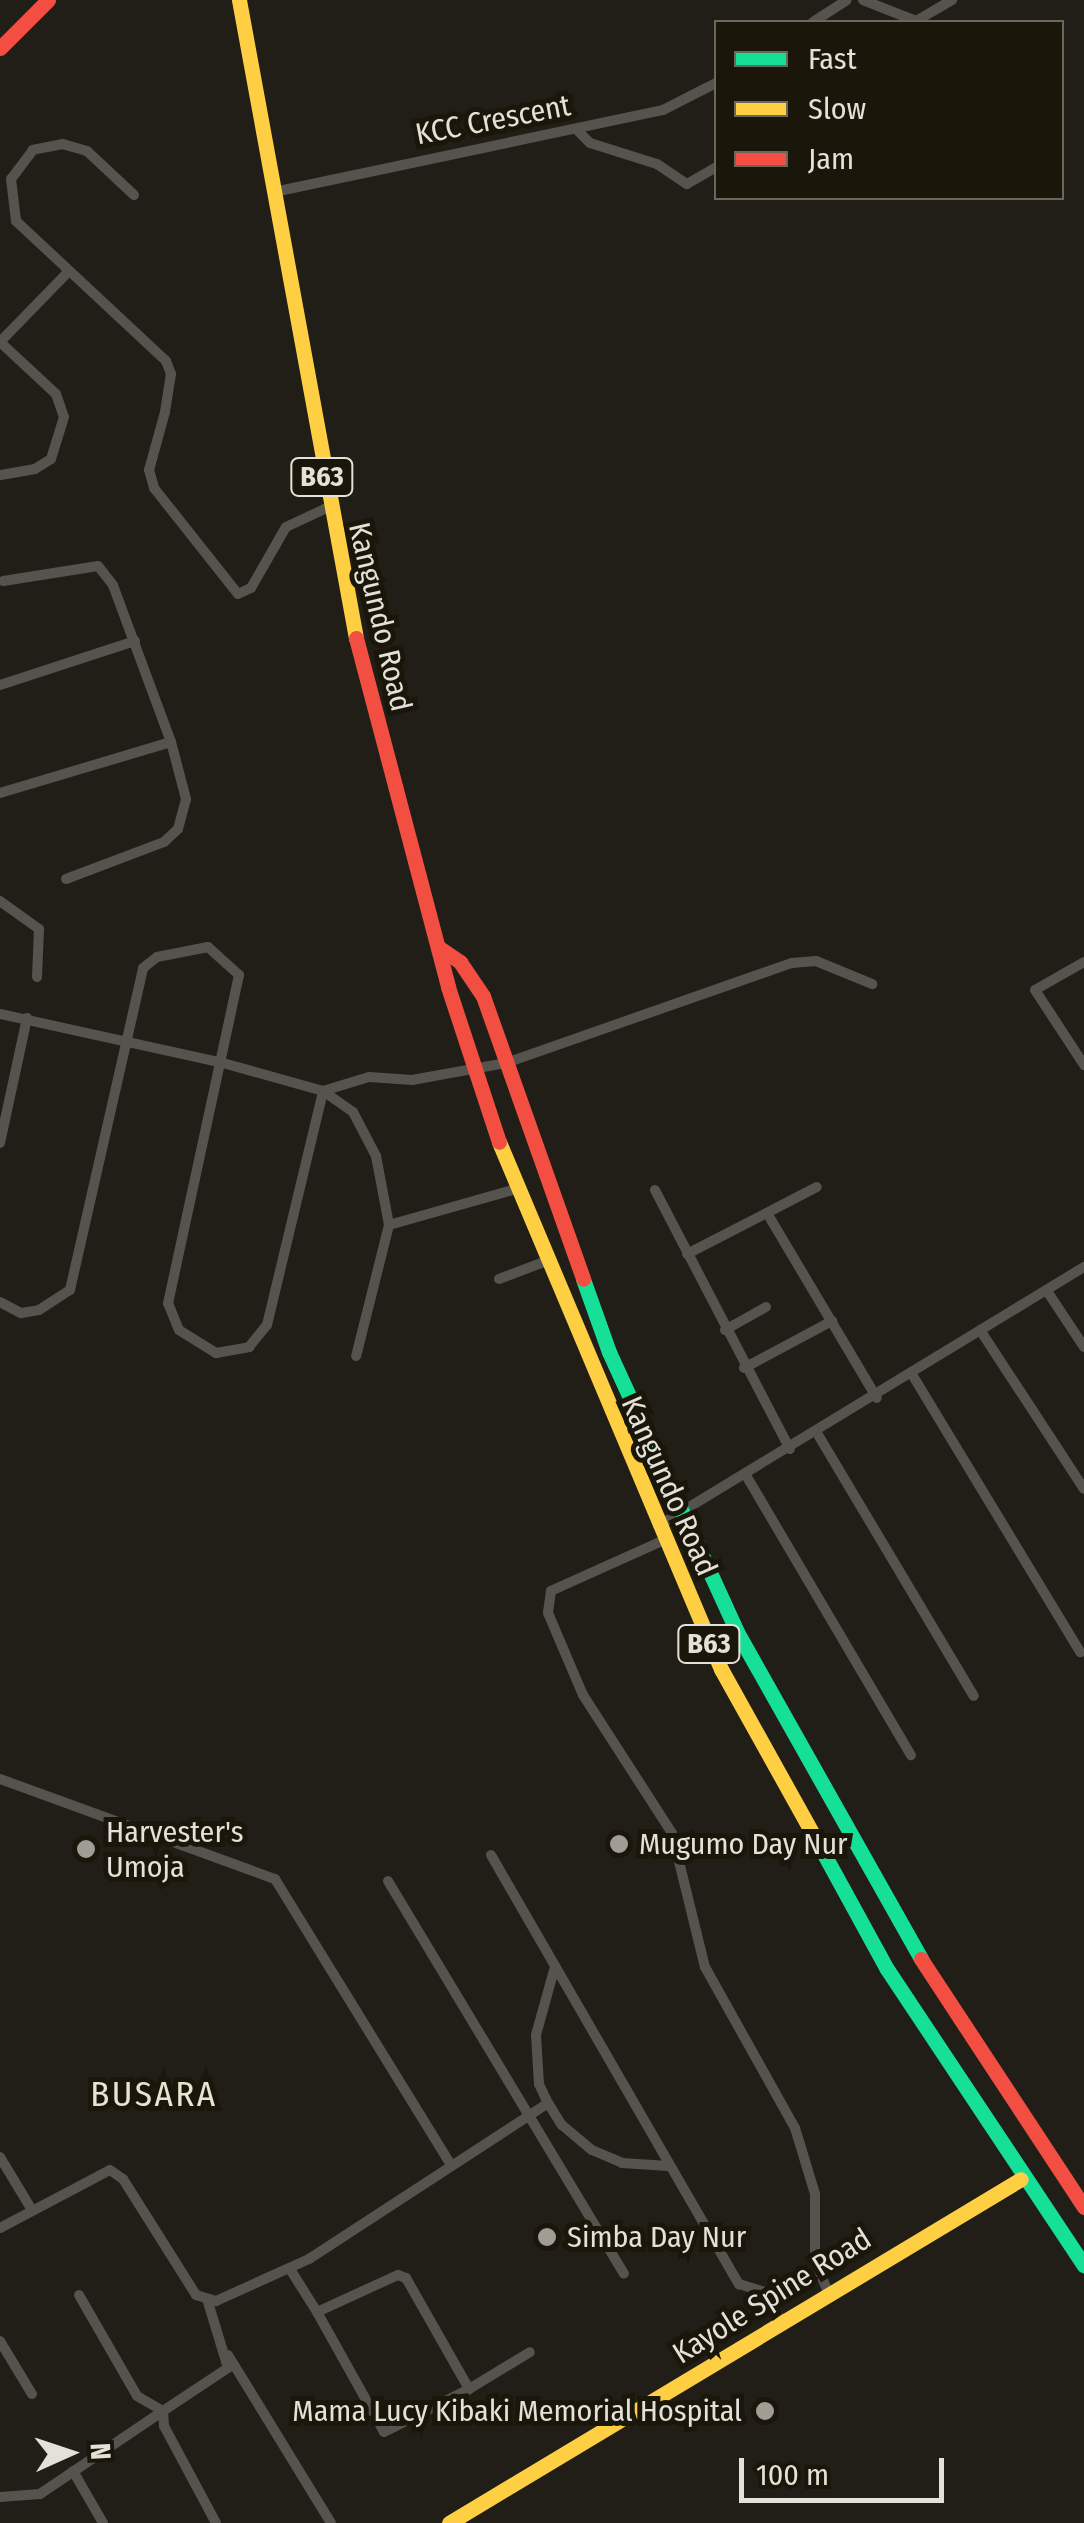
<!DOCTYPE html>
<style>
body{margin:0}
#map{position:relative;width:1084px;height:2523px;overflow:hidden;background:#201e16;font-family:"Fira Sans Condensed",sans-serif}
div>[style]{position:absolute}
.street>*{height:10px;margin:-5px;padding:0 5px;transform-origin:5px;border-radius:5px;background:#55534e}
.fast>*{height:15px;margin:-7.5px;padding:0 7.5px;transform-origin:7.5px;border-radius:7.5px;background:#16e098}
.slow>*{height:15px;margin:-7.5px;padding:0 7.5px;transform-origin:7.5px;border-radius:7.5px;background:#ffcf43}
.jam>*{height:15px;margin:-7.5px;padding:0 7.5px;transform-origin:7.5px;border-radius:7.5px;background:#f24e42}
.dots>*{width:28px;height:28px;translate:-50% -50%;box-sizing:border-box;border:5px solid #1a170a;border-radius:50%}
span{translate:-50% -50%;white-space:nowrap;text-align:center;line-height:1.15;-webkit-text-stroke:10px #1a170a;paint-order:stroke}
.shield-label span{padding:2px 8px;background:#1a170a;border:2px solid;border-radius:8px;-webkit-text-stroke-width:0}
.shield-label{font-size:28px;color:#e3e1d9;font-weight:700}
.street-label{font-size:30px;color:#e3e1d9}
.poi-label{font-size:30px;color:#e3e1d9}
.left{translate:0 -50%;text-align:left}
.right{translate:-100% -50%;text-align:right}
.quarter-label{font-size:35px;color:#e7e4d2;letter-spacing:2.5px}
.legend{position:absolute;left:714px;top:20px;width:350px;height:180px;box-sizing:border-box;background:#1a170a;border:2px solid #6a685d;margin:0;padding:12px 18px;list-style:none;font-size:30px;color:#e3e1d9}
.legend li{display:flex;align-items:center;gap:20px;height:50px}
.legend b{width:50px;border:2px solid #6a685d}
.north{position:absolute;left:20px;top:2403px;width:100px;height:100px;-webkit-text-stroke:8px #1a170a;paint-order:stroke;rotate:87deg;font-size:28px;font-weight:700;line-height:40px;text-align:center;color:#e3e1d9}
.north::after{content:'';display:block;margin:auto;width:35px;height:45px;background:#e3e1d9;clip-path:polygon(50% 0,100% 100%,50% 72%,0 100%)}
.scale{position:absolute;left:739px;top:2458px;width:205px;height:45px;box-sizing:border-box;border:5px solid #e3e1d9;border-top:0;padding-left:12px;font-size:30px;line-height:35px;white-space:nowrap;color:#e3e1d9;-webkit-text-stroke:8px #1a170a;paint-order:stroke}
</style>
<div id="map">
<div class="street">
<div style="left:863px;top:0;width:57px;rotate:21.6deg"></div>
<div style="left:916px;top:21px;width:42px;rotate:-30.3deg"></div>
<div style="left:813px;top:22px;width:40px;rotate:-32.9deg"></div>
<div style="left:577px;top:130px;width:18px;rotate:45deg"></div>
<div style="left:590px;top:143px;width:70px;rotate:17.4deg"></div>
<div style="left:657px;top:164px;width:36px;rotate:34deg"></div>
<div style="left:687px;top:184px;width:34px;rotate:-30deg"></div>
<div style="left:274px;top:192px;width:398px;rotate:-11.9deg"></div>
<div style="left:663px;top:110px;width:59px;rotate:-27deg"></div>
<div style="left:134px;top:195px;width:64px;rotate:-136.9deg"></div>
<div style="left:87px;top:151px;width:25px;rotate:-164deg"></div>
<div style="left:63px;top:144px;width:31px;rotate:169deg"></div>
<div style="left:33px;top:150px;width:36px;rotate:127deg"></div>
<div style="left:11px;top:179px;width:42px;rotate:83.2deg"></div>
<div style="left:16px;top:221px;width:205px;rotate:43deg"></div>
<div style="left:166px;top:361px;width:14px;rotate:69deg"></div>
<div style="left:171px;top:374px;width:38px;rotate:99deg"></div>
<div style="left:165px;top:412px;width:60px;rotate:105.4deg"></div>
<div style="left:149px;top:470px;width:19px;rotate:74deg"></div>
<div style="left:154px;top:488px;width:135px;rotate:51.6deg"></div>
<div style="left:238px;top:594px;width:14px;rotate:-25deg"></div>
<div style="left:251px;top:588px;width:70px;rotate:-60.2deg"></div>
<div style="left:286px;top:527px;width:45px;rotate:-24.9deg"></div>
<div style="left:0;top:342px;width:76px;rotate:42.9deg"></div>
<div style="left:56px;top:394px;width:24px;rotate:71deg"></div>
<div style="left:64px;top:417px;width:44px;rotate:107.2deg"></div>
<div style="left:51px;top:459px;width:19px;rotate:148deg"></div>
<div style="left:35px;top:469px;width:36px;rotate:170deg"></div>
<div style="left:0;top:342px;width:99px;rotate:-45.8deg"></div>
<div style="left:0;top:685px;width:142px;rotate:-18.1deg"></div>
<div style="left:0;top:793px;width:178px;rotate:-16.6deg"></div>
<div style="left:171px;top:742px;width:167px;rotate:-110.3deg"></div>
<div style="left:113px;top:585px;width:24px;rotate:-128deg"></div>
<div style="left:98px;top:566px;width:96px;rotate:171deg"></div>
<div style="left:66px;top:879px;width:105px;rotate:-20.7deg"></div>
<div style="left:164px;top:842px;width:19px;rotate:-43deg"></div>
<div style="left:178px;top:829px;width:31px;rotate:-75deg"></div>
<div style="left:186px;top:799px;width:59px;rotate:-104.7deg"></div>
<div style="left:0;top:901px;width:48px;rotate:35.7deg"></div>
<div style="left:39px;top:929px;width:48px;rotate:92.4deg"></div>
<div style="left:1084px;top:962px;width:56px;rotate:150.3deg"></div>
<div style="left:1035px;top:990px;width:90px;rotate:56.8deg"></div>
<div style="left:0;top:1014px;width:228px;rotate:12.4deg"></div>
<div style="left:223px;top:1063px;width:104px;rotate:15.6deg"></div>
<div style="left:323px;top:1091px;width:37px;rotate:35deg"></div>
<div style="left:353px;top:1112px;width:50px;rotate:62.4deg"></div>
<div style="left:376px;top:1156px;width:70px;rotate:79.3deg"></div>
<div style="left:389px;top:1225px;width:135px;rotate:104.1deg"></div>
<div style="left:0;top:1143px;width:128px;rotate:-77.8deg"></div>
<div style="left:655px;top:1190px;width:292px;rotate:62.5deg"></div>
<div style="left:767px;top:1213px;width:215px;rotate:59.3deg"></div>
<div style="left:389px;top:1225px;width:129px;rotate:-15.8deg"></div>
<div style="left:687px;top:1254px;width:146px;rotate:-27.3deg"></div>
<div style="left:499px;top:1279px;width:48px;rotate:-20.7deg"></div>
<div style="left:1047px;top:1291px;width:67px;rotate:56.5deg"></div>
<div style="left:0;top:1302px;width:24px;rotate:28deg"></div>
<div style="left:21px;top:1313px;width:18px;rotate:-9deg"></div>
<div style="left:39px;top:1310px;width:37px;rotate:-33deg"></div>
<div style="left:70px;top:1290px;width:330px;rotate:-77.2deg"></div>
<div style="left:143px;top:968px;width:18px;rotate:-38deg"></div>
<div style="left:157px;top:957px;width:52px;rotate:-11.1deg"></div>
<div style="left:208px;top:947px;width:42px;rotate:42.1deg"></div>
<div style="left:239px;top:975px;width:336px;rotate:102.2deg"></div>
<div style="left:168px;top:1303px;width:29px;rotate:68deg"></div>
<div style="left:179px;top:1330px;width:44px;rotate:31.9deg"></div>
<div style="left:216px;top:1353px;width:34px;rotate:-10deg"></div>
<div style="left:249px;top:1347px;width:28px;rotate:-51deg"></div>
<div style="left:267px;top:1325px;width:241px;rotate:-76.5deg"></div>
<div style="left:323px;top:1091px;width:48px;rotate:-16.9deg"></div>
<div style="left:369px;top:1077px;width:43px;rotate:4deg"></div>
<div style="left:412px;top:1080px;width:96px;rotate:-10.3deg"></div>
<div style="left:506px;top:1063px;width:303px;rotate:-19.3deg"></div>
<div style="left:792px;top:963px;width:24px;rotate:-5deg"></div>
<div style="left:816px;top:961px;width:61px;rotate:22.3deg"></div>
<div style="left:725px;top:1330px;width:47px;rotate:-29.3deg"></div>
<div style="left:982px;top:1333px;width:186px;rotate:56.8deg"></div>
<div style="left:744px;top:1368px;width:100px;rotate:-28.1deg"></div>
<div style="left:913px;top:1376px;width:323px;rotate:58.8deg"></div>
<div style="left:817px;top:1433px;width:306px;rotate:59.2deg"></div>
<div style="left:747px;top:1477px;width:323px;rotate:59.5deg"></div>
<div style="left:658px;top:1526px;width:499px;rotate:-31.3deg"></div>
<div style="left:662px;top:1541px;width:122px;rotate:155.8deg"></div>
<div style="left:551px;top:1591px;width:22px;rotate:98deg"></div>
<div style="left:548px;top:1613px;width:89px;rotate:66.9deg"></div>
<div style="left:583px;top:1695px;width:164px;rotate:57.2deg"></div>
<div style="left:672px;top:1833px;width:138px;rotate:76.2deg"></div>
<div style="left:705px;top:1967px;width:184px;rotate:60.8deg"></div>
<div style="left:795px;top:2128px;width:69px;rotate:73.1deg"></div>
<div style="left:815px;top:2194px;width:66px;rotate:90deg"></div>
<div style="left:815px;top:2260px;width:35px;rotate:68deg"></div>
<div style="left:0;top:1779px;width:293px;rotate:20deg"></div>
<div style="left:275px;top:1879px;width:334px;rotate:58.4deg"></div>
<div style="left:491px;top:1855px;width:496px;rotate:60deg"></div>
<div style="left:739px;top:2284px;width:27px;rotate:17deg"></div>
<div style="left:765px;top:2292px;width:34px;rotate:60deg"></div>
<div style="left:388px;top:1881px;width:458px;rotate:59deg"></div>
<div style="left:554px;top:1970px;width:67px;rotate:105.5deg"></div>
<div style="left:536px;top:2035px;width:49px;rotate:86.5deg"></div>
<div style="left:539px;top:2084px;width:21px;rotate:65deg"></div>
<div style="left:548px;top:2103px;width:26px;rotate:58deg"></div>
<div style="left:562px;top:2125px;width:39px;rotate:40deg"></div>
<div style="left:592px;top:2150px;width:33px;rotate:23deg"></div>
<div style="left:622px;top:2163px;width:46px;rotate:3.7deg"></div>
<div style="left:0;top:2157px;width:62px;rotate:58.9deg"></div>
<div style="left:0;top:2228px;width:124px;rotate:-27.8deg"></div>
<div style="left:110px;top:2170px;width:16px;rotate:35deg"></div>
<div style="left:123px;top:2179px;width:137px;rotate:57.8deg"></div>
<div style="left:196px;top:2295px;width:21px;rotate:17deg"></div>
<div style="left:216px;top:2301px;width:102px;rotate:-24.3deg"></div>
<div style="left:309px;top:2259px;width:285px;rotate:-33.1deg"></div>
<div style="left:290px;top:2269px;width:51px;rotate:57.9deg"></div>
<div style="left:317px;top:2312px;width:89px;rotate:-24.6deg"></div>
<div style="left:398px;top:2275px;width:9px;rotate:21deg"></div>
<div style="left:406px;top:2278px;width:128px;rotate:60.4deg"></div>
<div style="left:469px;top:2389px;width:71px;rotate:-31.2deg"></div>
<div style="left:79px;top:2295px;width:116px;rotate:60.1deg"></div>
<div style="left:137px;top:2396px;width:30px;rotate:30deg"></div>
<div style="left:163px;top:2411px;width:78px;rotate:-33.5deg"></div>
<div style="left:228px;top:2368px;width:69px;rotate:-106.9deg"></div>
<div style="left:317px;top:2312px;width:137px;rotate:60.8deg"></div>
<div style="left:384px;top:2432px;width:95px;rotate:-26.8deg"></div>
<div style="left:0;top:2341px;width:62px;rotate:58.9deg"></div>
<div style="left:228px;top:2355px;width:197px;rotate:58.5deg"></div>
<div style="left:163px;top:2411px;width:15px;rotate:86deg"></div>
<div style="left:164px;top:2426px;width:110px;rotate:61.8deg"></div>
<div style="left:73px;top:2471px;width:60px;rotate:60deg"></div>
<div style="left:0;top:2497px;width:40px;rotate:-4.3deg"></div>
<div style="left:40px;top:2494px;width:148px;rotate:-34deg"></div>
</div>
<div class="fast">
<div style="left:583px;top:1279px;width:77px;rotate:70.4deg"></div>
<div style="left:609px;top:1352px;width:308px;rotate:65.4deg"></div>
<div style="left:737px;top:1632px;width:375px;rotate:60.6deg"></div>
<div style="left:819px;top:1845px;width:141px;rotate:61.3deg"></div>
<div style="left:887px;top:1969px;width:356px;rotate:56.4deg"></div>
</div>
<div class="slow">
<div style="left:239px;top:0;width:649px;rotate:79.61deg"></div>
<div style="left:499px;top:1142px;width:572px;rotate:67.16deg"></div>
<div style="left:721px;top:1669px;width:201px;rotate:60.9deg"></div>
<div style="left:449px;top:2523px;width:667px;rotate:-31.02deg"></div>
</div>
<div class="jam">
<div style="left:0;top:48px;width:68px;rotate:-45deg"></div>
<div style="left:356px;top:638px;width:361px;rotate:75.2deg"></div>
<div style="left:448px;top:987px;width:163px;rotate:71.8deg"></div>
<div style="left:438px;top:947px;width:27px;rotate:34deg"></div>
<div style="left:460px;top:962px;width:41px;rotate:55.9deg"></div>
<div style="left:483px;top:996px;width:300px;rotate:70.5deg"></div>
<div style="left:921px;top:1959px;width:297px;rotate:56.7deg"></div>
</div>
<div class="dots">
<div style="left:619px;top:1844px;background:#9f9d95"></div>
<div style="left:86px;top:1849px;background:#9f9d95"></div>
<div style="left:547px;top:2237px;background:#9f9d95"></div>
<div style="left:765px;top:2411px;background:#9f9d95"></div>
</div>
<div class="shield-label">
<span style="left:322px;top:477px">B63</span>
<span style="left:709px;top:1644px">B63</span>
</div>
<div class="street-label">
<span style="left:493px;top:120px;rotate:-11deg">KCC Crescent</span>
<span style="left:380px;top:617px;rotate:77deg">Kangundo Road</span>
<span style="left:669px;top:1486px;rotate:66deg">Kangundo Road</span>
<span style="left:772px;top:2296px;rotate:-32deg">Kayole Spine Road</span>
</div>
<div class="poi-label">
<span class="left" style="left:106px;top:1849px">Harvester's<br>Umoja</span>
<span class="left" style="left:639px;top:1844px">Mugumo Day Nur</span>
<span class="left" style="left:567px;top:2237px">Simba Day Nur</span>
<span class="right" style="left:742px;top:2411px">Mama Lucy Kibaki Memorial Hospital</span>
</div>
<div class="quarter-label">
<span style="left:154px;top:2094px">BUSARA</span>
</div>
<ul class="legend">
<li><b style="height:12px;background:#16e098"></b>Fast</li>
<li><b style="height:12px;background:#ffcf43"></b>Slow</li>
<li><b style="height:12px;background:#f24e42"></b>Jam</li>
</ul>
<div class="north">N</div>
<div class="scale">100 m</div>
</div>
